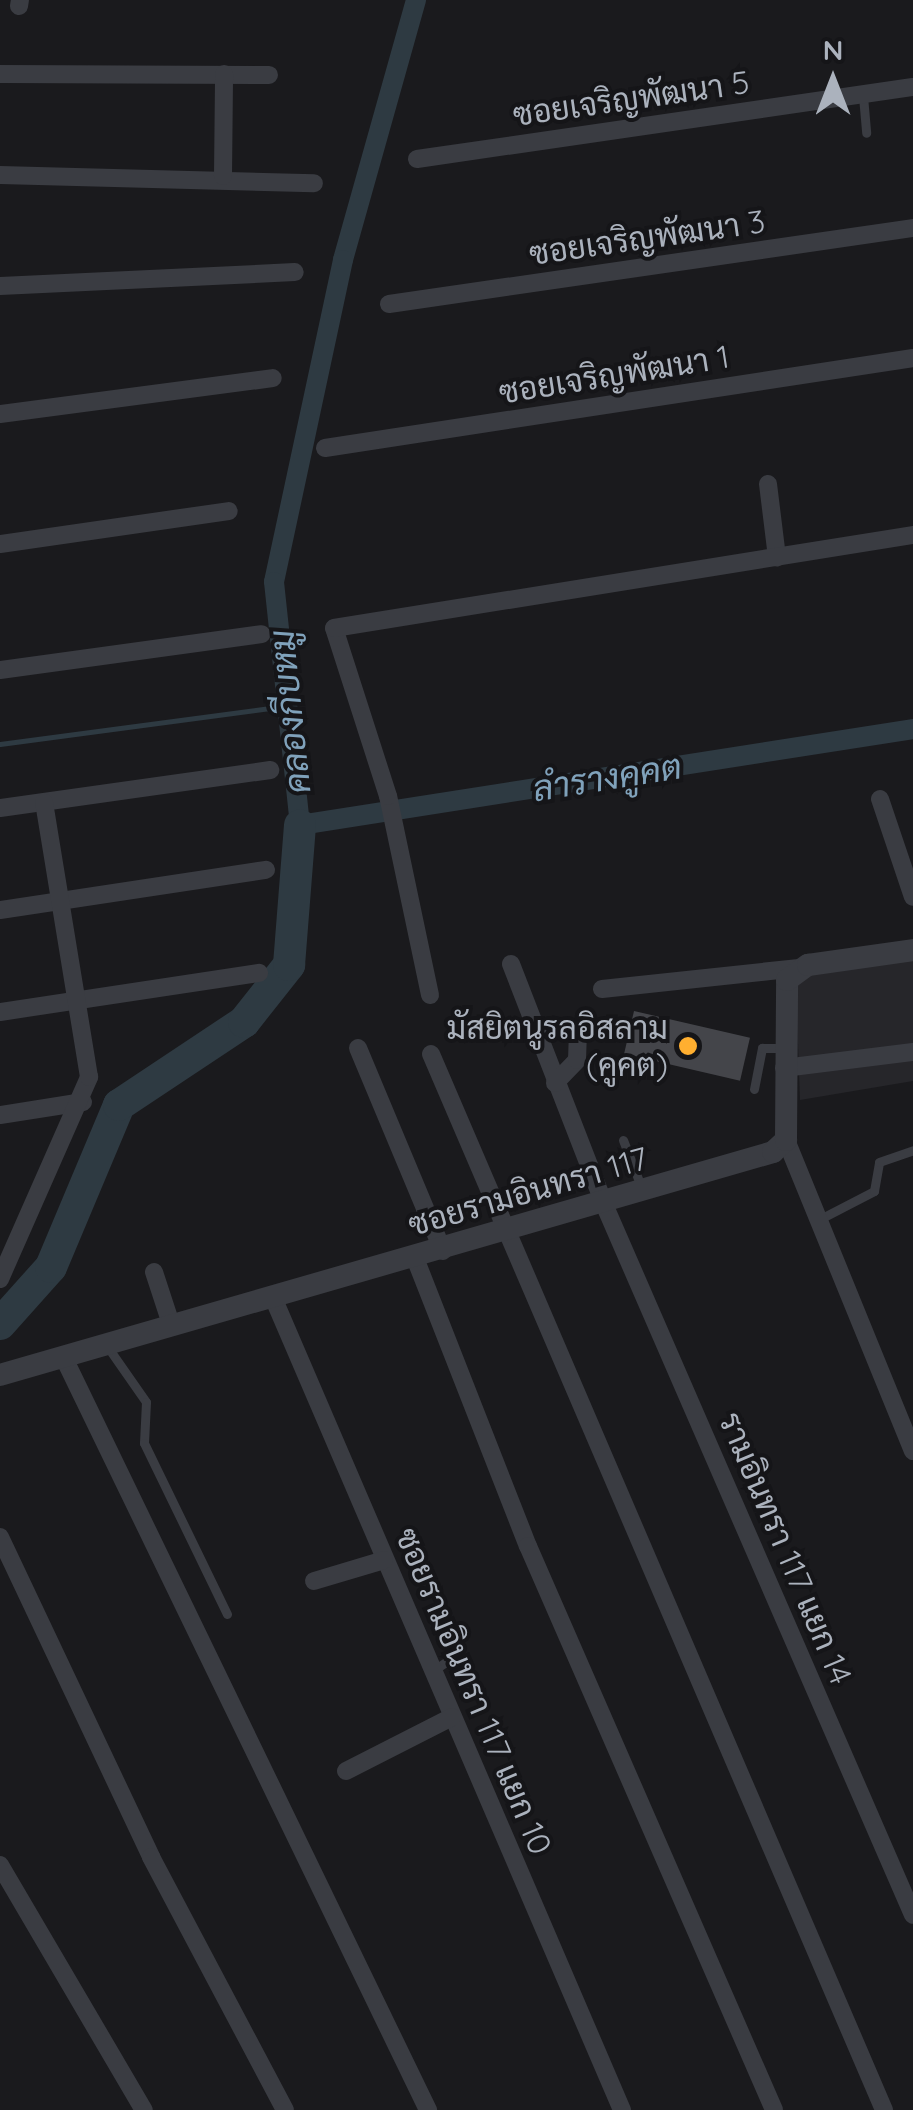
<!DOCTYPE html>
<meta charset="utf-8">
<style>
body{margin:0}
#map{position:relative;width:913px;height:2110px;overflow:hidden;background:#1a1a1d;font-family:Quicksand,Sarabun,sans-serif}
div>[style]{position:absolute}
.built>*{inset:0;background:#26262a}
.stream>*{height:5px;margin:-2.5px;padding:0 2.5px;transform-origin:2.5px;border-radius:2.5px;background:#2e3a42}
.canal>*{height:20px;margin:-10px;padding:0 10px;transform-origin:10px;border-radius:10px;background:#2e3a42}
.river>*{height:32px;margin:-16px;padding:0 16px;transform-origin:16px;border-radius:16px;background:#2e3a42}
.building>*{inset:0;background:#44454a;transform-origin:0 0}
.service>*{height:9px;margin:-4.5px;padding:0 4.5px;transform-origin:4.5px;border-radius:4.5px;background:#3a3c42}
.minor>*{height:18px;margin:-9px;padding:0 9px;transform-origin:9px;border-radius:9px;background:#3a3c42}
.tertiary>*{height:22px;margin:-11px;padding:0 11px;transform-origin:11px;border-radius:11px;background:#3a3c42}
.dots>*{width:28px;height:28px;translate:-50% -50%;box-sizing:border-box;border:5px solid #151518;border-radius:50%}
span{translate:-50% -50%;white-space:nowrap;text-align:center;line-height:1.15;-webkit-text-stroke:8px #151518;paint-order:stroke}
.street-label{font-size:32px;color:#abb2bd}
.poi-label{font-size:32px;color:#abb2bd}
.right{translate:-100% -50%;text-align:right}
.water-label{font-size:35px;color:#80a2bb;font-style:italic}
.north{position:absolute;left:783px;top:30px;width:100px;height:100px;-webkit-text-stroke:8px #151518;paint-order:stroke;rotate:0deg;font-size:28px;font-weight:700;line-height:40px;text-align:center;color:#abb2bd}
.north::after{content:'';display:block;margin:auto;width:35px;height:45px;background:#abb2bd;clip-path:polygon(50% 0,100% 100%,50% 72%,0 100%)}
</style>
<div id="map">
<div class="built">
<div style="clip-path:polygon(913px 960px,913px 1081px,800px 1100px,796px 987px,807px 975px)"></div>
</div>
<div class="stream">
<div style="left:0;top:744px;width:295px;rotate:-7.6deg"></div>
</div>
<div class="canal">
<div style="left:416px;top:0;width:270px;rotate:105.7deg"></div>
<div style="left:343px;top:260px;width:329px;rotate:102.1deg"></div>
<div style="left:274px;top:582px;width:244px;rotate:83.9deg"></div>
<div style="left:300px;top:825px;width:620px;rotate:-8.9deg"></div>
</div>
<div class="river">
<div style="left:0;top:1324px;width:76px;rotate:-48.2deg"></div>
<div style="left:51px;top:1267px;width:176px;rotate:-67.2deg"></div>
<div style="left:119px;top:1105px;width:150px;rotate:-33.6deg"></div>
<div style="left:244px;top:1022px;width:73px;rotate:-51.7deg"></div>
<div style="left:289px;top:965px;width:140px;rotate:-85.5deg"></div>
</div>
<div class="building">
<div style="left:634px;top:1011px;width:119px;height:44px;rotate:13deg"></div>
</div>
<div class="service">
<div style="left:863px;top:96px;width:37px;rotate:85deg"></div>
<div style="left:754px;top:1089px;width:42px;rotate:-79deg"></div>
<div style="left:762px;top:1048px;width:21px"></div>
<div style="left:623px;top:1140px;width:53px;rotate:68.8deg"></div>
<div style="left:820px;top:1219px;width:61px;rotate:-27.4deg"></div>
<div style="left:874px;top:1191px;width:29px;rotate:-80deg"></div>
<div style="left:879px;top:1162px;width:36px;rotate:-19deg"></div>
<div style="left:107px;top:1346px;width:68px;rotate:55.1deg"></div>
<div style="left:146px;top:1402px;width:41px;rotate:92.8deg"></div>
<div style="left:144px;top:1443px;width:190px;rotate:64.1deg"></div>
<div style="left:434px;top:1670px;width:29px;rotate:-34deg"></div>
<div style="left:458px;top:1654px;width:28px;rotate:-92deg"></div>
</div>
<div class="minor">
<div style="left:19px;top:6px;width:6px;rotate:-81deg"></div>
<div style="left:0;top:74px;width:269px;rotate:0.2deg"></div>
<div style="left:417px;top:159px;width:501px;rotate:-8.26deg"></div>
<div style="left:0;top:175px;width:314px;rotate:1.5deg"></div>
<div style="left:223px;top:176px;width:102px;rotate:-89.4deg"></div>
<div style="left:0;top:286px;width:295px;rotate:-2.7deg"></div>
<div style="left:389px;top:304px;width:529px;rotate:-8.25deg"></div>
<div style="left:0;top:414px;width:275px;rotate:-7.5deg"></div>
<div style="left:325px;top:448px;width:595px;rotate:-8.7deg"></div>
<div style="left:768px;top:484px;width:74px;rotate:83deg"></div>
<div style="left:0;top:544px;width:231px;rotate:-8.2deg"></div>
<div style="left:0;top:670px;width:264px;rotate:-7.8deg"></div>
<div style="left:880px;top:799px;width:103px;rotate:71.4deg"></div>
<div style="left:0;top:808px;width:273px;rotate:-8deg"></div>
<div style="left:0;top:910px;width:269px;rotate:-8.6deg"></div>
<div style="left:511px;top:964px;width:257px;rotate:68.8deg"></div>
<div style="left:604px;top:1204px;width:775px;rotate:66.51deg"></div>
<div style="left:602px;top:989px;width:196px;rotate:-6.1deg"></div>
<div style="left:430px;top:995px;width:203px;rotate:-101.9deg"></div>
<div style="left:388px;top:796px;width:176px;rotate:-107.8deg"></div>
<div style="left:334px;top:628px;width:586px;rotate:-9.13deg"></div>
<div style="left:0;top:1012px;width:262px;rotate:-8.6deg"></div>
<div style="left:358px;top:1048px;width:220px;rotate:67.3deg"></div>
<div style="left:431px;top:1054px;width:1149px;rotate:66.78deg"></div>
<div style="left:784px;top:1068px;width:130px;rotate:-7.1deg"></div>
<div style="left:555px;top:1083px;width:32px;rotate:-46deg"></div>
<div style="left:577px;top:1060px;width:25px;rotate:-88deg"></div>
<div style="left:0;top:1115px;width:84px;rotate:-8.9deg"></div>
<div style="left:786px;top:1140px;width:336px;rotate:67.8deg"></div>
<div style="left:415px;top:1258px;width:309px;rotate:68.6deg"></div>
<div style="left:528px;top:1546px;width:615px;rotate:66.43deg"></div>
<div style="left:154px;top:1272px;width:55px;rotate:71.9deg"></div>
<div style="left:0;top:1279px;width:221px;rotate:-66.2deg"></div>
<div style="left:89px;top:1077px;width:278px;rotate:-99.3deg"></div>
<div style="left:272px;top:1295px;width:887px;rotate:66.76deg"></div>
<div style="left:63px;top:1356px;width:838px;rotate:64.17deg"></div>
<div style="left:0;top:1537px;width:354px;rotate:64.7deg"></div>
<div style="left:151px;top:1857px;width:286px;rotate:62.1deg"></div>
<div style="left:314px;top:1581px;width:73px;rotate:-16.7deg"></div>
<div style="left:346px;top:1771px;width:119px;rotate:-27deg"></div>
<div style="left:0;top:1865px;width:284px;rotate:59.6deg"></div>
</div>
<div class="tertiary">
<div style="left:0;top:1375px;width:805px;rotate:-16.09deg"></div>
<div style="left:773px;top:1152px;width:18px;rotate:-43deg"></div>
<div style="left:786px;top:1140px;width:160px;rotate:-89.6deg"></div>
<div style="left:787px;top:980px;width:26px;rotate:-36deg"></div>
<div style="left:808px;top:965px;width:106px;rotate:-8.1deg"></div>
</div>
<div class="dots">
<div style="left:688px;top:1046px;background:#ffaf30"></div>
</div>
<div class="street-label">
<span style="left:631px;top:98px;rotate:-8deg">ซอยเจริญพัฒนา 5</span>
<span style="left:647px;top:237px;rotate:-8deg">ซอยเจริญพัฒนา 3</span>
<span style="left:614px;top:374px;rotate:-9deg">ซอยเจริญพัฒนา 1</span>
<span style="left:528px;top:1191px;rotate:-16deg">ซอยรามอินทรา 117</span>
<span style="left:786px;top:1548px;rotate:67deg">รามอินทรา 117 แยก 14</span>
<span style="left:474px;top:1691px;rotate:67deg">ซอยรามอินทรา 117 แยก 10</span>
</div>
<div class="poi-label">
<span class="right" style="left:668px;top:1046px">มัสยิตนูรลอิสลาม<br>(คูคต)</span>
</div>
<div class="water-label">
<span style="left:289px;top:712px;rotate:-96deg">คลองกีบหมู</span>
<span style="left:607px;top:777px;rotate:-9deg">ลำรางคูคต</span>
</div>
<div class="north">N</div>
</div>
